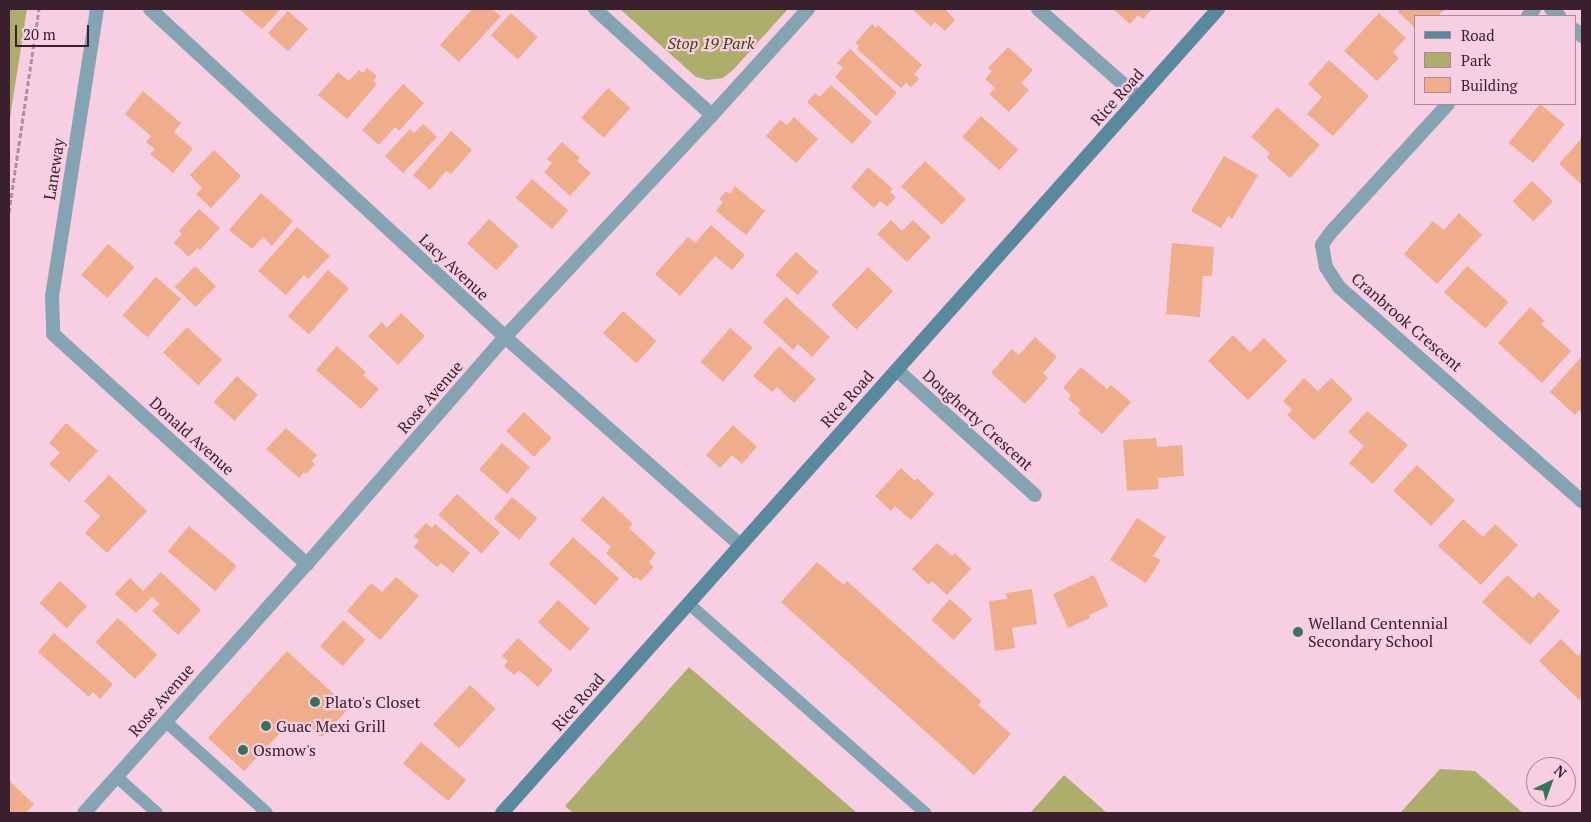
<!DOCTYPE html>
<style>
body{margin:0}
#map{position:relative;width:1591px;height:822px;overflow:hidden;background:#f8cee2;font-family:"PT Serif",serif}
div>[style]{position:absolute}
.green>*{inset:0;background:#aeae6c}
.building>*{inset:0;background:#efad8b;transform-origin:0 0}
.path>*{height:3px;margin-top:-1.5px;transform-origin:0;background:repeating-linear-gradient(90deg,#b18d9f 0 5px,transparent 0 7.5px)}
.service>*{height:12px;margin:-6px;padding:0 6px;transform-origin:6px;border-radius:6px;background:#85a4b3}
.minor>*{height:14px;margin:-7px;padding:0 7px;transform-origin:7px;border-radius:7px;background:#85a4b3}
.secondary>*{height:14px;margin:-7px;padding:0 7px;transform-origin:7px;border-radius:7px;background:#59899e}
.dots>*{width:14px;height:14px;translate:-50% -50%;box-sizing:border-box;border:2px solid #f8cee2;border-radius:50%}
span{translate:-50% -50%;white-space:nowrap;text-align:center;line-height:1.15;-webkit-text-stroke:4.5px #f8cee2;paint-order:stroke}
.park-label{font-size:16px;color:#45440d;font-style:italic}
.street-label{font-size:16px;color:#3a202d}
.poi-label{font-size:16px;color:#3a202d}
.left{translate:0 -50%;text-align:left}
.frame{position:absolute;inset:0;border:10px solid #3a202d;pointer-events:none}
.legend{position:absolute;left:1414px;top:15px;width:162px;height:90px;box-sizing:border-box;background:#f8cee2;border:1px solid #ac889a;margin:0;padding:6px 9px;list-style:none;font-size:15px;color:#3a202d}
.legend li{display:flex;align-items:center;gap:10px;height:25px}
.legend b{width:25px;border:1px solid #ac889a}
.north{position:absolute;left:1526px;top:757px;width:50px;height:50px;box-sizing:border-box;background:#f8cee2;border:1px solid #ac889a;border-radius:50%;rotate:42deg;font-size:14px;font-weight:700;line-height:20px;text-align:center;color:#3a202d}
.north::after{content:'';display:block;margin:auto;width:18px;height:22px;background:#37735d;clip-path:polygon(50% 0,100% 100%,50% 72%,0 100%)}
.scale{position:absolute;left:15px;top:25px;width:74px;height:22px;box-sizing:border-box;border:2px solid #3a202d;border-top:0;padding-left:6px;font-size:15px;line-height:18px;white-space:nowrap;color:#3a202d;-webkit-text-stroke:4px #f8cee2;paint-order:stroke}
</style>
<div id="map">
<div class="green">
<div style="clip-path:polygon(9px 9px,27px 9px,9px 124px)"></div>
<div style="clip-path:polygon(620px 9px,788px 9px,733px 70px,723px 78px,707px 80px,696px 77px)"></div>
<div style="clip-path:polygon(689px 667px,857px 813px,573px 813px,565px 806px)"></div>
<div style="clip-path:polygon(1440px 769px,1475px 771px,1523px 813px,1400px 813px)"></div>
<div style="clip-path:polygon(1064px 775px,1107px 813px,1030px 813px)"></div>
</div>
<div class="building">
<div style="clip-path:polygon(239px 9px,281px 9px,262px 29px)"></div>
<div style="clip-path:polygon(472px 9px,492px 9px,501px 16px,459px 62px,440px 45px)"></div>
<div style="clip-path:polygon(912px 9px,945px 9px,955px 20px,945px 31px,935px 22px,931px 26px)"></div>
<div style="clip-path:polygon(1113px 9px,1152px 9px,1143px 19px,1138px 15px,1130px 24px)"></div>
<div style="clip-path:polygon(1400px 9px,1445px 9px,1438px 16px,1415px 16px,1415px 28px,1398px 12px)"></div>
<div style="left:288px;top:11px;width:27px;height:30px;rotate:42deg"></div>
<div style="left:511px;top:13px;width:36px;height:30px;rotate:42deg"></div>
<div style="clip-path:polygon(1379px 13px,1406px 38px,1393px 52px,1399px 58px,1377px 81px,1344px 51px)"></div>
<div style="clip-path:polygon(872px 24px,876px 28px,878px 25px,922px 65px,914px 74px,919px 79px,911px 87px,906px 83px,901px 88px,857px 49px,859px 46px,855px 43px)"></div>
<div style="clip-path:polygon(1008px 47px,1033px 70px,1021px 83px,1029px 90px,1009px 112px,989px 94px,995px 88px,985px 79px,992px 71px,988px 68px)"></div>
<div style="clip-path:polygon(850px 49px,897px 93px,876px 116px,835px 77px,843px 68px,837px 63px)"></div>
<div style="clip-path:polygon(1329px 60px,1369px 96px,1333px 136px,1307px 114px,1322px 97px,1308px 84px)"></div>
<div style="clip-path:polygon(367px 68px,377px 76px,373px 81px,377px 84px,347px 119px,318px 95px,338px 72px,349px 81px,359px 70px,363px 73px)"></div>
<div style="clip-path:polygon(403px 84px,424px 103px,399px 131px,395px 127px,379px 145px,362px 130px)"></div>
<div style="clip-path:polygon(831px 85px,872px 122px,852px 144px,807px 102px,815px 93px,820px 97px)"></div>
<div style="left:608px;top:88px;width:30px;height:40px;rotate:42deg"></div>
<div style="clip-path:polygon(143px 91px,181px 123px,174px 132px,193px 149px,173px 173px,150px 154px,155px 149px,146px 142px,151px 136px,125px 114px)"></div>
<div style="left:1540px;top:104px;width:32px;height:50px;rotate:39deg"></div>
<div style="clip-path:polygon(1277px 107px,1320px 145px,1290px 178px,1267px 158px,1270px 153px,1251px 137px)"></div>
<div style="left:981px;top:116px;width:50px;height:28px;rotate:42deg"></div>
<div style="clip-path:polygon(794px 117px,818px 139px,796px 163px,766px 136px,780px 120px,787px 125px)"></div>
<div style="clip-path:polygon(423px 124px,437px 137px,403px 173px,385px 156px,410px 129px,414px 133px)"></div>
<div style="clip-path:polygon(451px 131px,472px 150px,451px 174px,446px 171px,430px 190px,413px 175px)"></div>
<div style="clip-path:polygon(1581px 139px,1582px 140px,1582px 185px,1559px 164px)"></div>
<div style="clip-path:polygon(562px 142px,580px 158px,577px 161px,591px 173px,570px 196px,544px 172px,552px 163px,547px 159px)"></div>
<div style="clip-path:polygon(214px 150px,241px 176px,211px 208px,196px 194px,202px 188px,190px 175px)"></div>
<div style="clip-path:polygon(1224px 156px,1258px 175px,1232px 219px,1228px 216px,1221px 228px,1191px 211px)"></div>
<div style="left:925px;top:161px;width:56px;height:35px;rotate:43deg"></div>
<div style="clip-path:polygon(868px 167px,893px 189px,890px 192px,896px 197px,887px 207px,880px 201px,874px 208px,851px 187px)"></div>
<div style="left:532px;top:179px;width:48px;height:25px;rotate:41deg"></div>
<div style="left:1532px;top:181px;width:29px;height:28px;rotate:44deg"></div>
<div style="clip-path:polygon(735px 186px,765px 211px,746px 235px,716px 211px,723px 202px,719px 199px,726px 191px,730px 194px)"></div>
<div style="clip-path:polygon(261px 193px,293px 221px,272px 246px,263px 237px,252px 249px,229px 230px)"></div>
<div style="clip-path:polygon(199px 209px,220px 228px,200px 250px,197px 248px,189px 257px,174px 243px,182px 234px,179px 231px)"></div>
<div style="clip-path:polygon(1459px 213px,1482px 235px,1437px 284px,1404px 254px,1433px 221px,1444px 230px)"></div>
<div style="left:489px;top:219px;width:40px;height:33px;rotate:42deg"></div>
<div style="clip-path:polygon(891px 220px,902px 231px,913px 220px,931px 237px,907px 262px,877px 234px)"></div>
<div style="clip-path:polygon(711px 225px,745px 255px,732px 270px,715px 256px,680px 296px,655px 274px,688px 237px,695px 243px)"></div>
<div style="clip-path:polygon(297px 227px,330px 256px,308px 279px,304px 275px,286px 295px,258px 271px)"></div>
<div style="clip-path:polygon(1172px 243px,1214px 247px,1212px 276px,1203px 276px,1200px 317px,1166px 314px)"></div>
<div style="left:108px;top:244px;width:35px;height:41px;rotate:41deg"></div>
<div style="left:796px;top:252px;width:30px;height:31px;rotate:42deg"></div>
<div style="left:195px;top:266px;width:29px;height:29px;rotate:44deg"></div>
<div style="left:1467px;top:266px;width:55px;height:35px;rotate:41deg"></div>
<div style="left:868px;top:267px;width:35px;height:53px;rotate:44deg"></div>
<div style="left:328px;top:270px;width:28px;height:61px;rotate:41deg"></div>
<div style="left:156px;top:277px;width:33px;height:51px;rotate:41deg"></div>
<div style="clip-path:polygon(786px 297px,830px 337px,812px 357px,798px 344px,793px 350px,763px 322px)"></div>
<div style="clip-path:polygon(1530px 307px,1545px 321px,1541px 324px,1571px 351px,1542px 383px,1498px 343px)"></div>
<div style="left:623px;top:311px;width:45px;height:30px;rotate:42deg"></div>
<div style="clip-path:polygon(401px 313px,425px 336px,398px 365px,368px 336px,382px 322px,387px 328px)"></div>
<div style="left:187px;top:327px;width:48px;height:35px;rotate:43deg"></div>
<div style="left:730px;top:328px;width:30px;height:45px;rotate:41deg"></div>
<div style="clip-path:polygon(1233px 335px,1250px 352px,1264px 338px,1287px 361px,1248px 400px,1208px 361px)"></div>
<div style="clip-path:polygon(1035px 337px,1057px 357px,1043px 373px,1048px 378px,1025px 404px,991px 373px,1012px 349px,1019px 355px)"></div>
<div style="clip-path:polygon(337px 346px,366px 372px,363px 375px,379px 389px,361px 409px,316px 370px)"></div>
<div style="clip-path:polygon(779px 346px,816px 379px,794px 403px,777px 387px,772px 392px,753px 376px)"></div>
<div style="clip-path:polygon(1582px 356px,1582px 413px,1579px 410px,1575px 415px,1550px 392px)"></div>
<div style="clip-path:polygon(1081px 367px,1107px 389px,1111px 385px,1131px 402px,1102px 434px,1078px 413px,1081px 410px,1068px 399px,1071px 395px,1063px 388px)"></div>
<div style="left:237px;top:376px;width:28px;height:35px;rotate:42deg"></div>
<div style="clip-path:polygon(1304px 378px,1318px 391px,1331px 378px,1353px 399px,1314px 440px,1287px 415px,1292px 410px,1283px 401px)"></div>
<div style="clip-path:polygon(1367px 411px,1408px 445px,1373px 484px,1349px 463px,1364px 446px,1348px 432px)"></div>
<div style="left:524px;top:412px;width:38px;height:26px;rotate:43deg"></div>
<div style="clip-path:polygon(66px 423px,98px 451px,69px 482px,49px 464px,60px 453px,49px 443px)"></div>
<div style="clip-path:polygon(733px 425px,757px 447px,742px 464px,732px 455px,720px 468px,706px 455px)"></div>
<div style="clip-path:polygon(286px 428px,317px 455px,312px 461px,315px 464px,306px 474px,304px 472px,299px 478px,266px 449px)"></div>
<div style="clip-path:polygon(1156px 438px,1157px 447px,1182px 445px,1184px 476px,1158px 478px,1158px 489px,1127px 491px,1123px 440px)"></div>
<div style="left:502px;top:443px;width:37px;height:35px;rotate:41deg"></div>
<div style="left:1417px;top:465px;width:52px;height:35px;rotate:43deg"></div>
<div style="clip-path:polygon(901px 468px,915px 481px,917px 478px,934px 494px,911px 520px,895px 506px,891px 511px,875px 496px)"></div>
<div style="clip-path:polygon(109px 475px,147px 511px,107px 553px,85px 533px,100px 516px,84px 501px)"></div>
<div style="left:457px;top:494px;width:58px;height:28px;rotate:42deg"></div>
<div style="clip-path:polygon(603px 496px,633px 524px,629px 528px,656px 553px,649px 562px,654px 567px,641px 581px,636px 577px,634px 579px,606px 553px,611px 547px,581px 520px)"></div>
<div style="left:512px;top:497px;width:33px;height:28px;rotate:40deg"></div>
<div style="clip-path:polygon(1137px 518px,1166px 537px,1153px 556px,1161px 560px,1146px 583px,1110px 560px)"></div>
<div style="clip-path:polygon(1463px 519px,1483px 537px,1495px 524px,1518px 545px,1481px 585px,1438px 546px)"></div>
<div style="clip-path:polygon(426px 523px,432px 528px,435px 524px,470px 553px,453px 573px,441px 563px,437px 567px,414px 547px,419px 540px,414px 536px)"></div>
<div style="left:189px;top:526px;width:62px;height:33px;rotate:40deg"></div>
<div style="left:573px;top:537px;width:62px;height:36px;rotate:42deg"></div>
<div style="clip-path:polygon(937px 543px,952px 556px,955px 553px,971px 569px,947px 595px,932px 581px,929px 585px,912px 569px)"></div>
<div style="clip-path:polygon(817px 562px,844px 585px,847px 581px,981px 701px,978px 705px,1011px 734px,974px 775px,781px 602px)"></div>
<div style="clip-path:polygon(161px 572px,201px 610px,178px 635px,152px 611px,160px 604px,152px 597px,136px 613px,115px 594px,130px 578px,143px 591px)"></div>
<div style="clip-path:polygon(1094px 575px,1108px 606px,1089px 615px,1090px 618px,1068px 628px,1053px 594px)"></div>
<div style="clip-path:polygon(1507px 575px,1533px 598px,1539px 592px,1560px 611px,1530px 645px,1482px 602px)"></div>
<div style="clip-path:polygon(396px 577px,419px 596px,380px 640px,347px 611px,371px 583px,382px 592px)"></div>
<div style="left:60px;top:581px;width:37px;height:30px;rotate:43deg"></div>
<div style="clip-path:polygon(1032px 589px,1037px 624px,1012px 628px,1015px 648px,995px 651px,989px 601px,1007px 599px,1006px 593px)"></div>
<div style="left:950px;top:599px;width:30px;height:28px;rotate:42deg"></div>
<div style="left:558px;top:600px;width:43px;height:30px;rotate:42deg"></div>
<div style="left:118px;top:618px;width:54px;height:33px;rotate:43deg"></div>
<div style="left:343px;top:620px;width:30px;height:35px;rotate:41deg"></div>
<div style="clip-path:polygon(54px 633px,113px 684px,100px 699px,93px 692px,89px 697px,38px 652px)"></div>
<div style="clip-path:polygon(518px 638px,553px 670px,538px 687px,519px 670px,514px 675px,504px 666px,508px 661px,502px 656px)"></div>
<div style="clip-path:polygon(1561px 639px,1578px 656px,1582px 652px,1582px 697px,1579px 700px,1539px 661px)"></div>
<div style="clip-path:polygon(287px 651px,349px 708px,322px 737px,303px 723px,289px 724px,244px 771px,208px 738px)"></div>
<div style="left:470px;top:685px;width:35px;height:54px;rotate:43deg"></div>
<div style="left:421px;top:742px;width:59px;height:28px;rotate:40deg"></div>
<div style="clip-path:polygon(9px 781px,34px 804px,26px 813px,9px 813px)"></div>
</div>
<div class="path">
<div style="left:9px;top:212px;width:205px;rotate:-81.6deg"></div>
</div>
<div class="service">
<div style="left:688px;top:603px;width:317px;rotate:41.5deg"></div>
<div style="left:165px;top:721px;width:137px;rotate:42deg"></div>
<div style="left:118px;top:778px;width:52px;rotate:41.9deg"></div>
</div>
<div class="minor">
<div style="left:97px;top:9px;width:291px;rotate:98.9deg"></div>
<div style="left:52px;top:296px;width:38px;rotate:88deg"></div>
<div style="left:53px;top:334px;width:343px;rotate:42.2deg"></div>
<div style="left:150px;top:9px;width:483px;rotate:42.7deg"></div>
<div style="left:505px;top:337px;width:314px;rotate:41.5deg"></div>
<div style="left:595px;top:9px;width:158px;rotate:42.2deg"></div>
<div style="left:1038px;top:9px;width:135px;rotate:41.4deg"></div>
<div style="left:1551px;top:9px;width:11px;rotate:41deg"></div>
<div style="left:1528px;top:16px;width:9px;rotate:-49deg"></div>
<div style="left:1575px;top:30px;width:9px;rotate:41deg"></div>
<div style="left:1448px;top:104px;width:173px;rotate:132.4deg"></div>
<div style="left:1331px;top:232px;width:16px;rotate:125deg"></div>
<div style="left:1322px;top:245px;width:22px;rotate:80deg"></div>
<div style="left:1326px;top:267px;width:24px;rotate:57deg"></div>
<div style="left:1339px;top:287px;width:324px;rotate:41.4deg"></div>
<div style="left:897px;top:370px;width:186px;rotate:42.2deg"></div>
<div style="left:84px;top:813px;width:334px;rotate:-48.2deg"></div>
<div style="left:307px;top:564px;width:301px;rotate:-48.9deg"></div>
<div style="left:505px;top:337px;width:304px;rotate:-47deg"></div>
<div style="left:712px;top:115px;width:143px;rotate:-47.8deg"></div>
</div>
<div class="secondary">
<div style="left:502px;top:813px;width:1077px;rotate:-48.31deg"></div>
</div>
<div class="dots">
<div style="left:1298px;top:632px;background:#37735d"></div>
<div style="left:315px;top:702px;background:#37735d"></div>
<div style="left:266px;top:726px;background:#37735d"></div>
<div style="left:243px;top:750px;background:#37735d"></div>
</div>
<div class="park-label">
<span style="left:711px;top:43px">Stop 19 Park</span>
</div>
<div class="street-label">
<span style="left:1117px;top:97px;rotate:-48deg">Rice Road</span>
<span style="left:54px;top:169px;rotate:-81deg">Laneway</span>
<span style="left:454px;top:267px;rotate:43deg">Lacy Avenue</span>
<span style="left:1407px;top:322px;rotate:41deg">Cranbrook Crescent</span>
<span style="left:430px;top:397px;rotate:-49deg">Rose Avenue</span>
<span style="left:847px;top:399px;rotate:-48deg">Rice Road</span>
<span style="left:978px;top:420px;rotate:42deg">Dougherty Crescent</span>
<span style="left:192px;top:436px;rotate:42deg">Donald Avenue</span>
<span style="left:161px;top:700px;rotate:-49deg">Rose Avenue</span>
<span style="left:578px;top:702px;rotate:-49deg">Rice Road</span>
</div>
<div class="poi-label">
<span class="left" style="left:1308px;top:632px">Welland Centennial<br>Secondary School</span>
<span class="left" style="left:325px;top:702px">Plato's Closet</span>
<span class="left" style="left:276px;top:726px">Guac Mexi Grill</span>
<span class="left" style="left:253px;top:750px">Osmow's</span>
</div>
<div class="frame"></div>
<ul class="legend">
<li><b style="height:6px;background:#59899e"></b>Road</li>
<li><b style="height:14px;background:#aeae6c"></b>Park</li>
<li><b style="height:14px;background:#efad8b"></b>Building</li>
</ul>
<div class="north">N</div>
<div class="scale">20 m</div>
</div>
